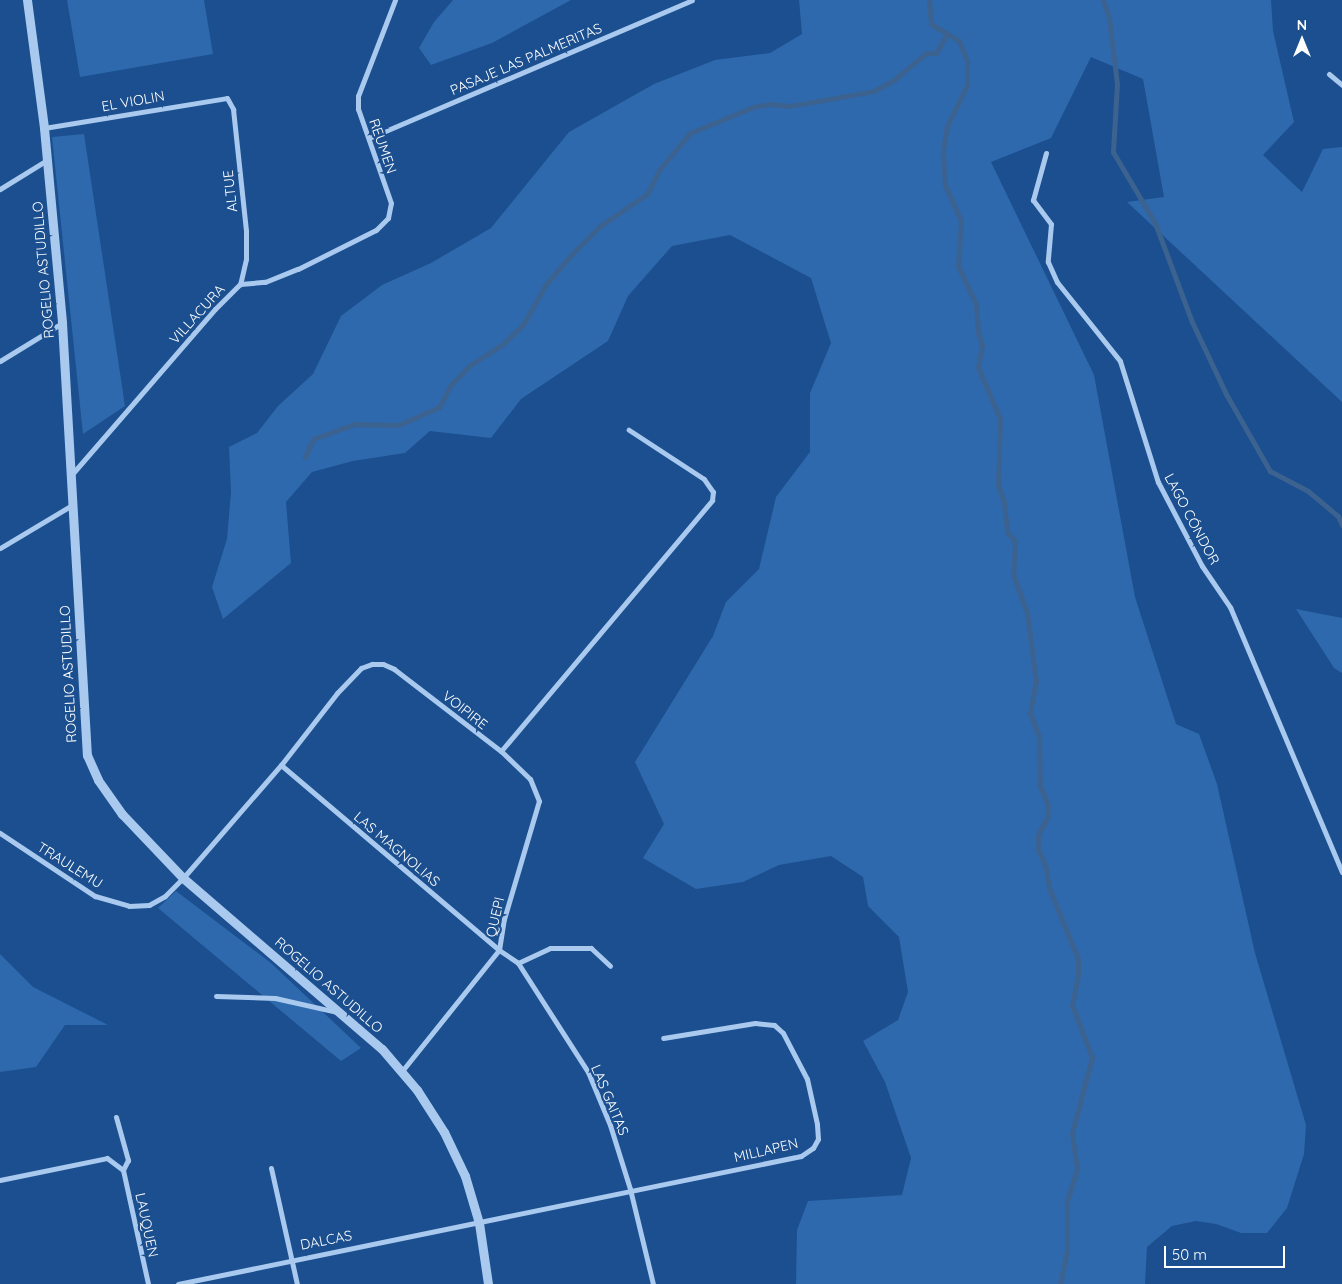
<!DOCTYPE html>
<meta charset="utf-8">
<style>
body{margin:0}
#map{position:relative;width:1342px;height:1284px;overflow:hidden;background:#1b4f8f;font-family:Quicksand,sans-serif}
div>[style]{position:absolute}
.green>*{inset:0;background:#2e69ad}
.stream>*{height:5px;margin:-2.5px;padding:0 2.5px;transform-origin:2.5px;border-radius:2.5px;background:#3c6290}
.minor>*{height:5px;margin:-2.5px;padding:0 2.5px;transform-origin:2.5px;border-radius:2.5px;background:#a9c9ee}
.tertiary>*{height:9px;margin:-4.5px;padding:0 4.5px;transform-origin:4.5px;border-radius:4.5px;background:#a9c9ee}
span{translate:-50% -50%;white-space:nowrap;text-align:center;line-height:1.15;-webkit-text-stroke:4.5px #1b4f8f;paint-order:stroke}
.street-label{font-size:14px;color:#fff}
.north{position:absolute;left:1277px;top:15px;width:50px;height:50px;-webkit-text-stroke:4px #1b4f8f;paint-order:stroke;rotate:0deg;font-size:14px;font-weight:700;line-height:20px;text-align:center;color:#fff}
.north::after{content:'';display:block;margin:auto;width:18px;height:22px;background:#fff;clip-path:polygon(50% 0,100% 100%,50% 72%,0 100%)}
.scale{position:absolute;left:1164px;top:1246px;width:121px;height:22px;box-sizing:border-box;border:2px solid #fff;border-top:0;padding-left:6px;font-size:15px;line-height:18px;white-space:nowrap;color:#fff;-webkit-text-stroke:4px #1b4f8f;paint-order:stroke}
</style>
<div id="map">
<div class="green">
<div style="clip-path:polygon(67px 0,204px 0,213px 54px,80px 77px)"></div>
<div style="clip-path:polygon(453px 0,571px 0,492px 43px,431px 65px,419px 48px,434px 22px)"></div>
<div style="clip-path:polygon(799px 0,1271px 0,1273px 31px,1294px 122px,1263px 155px,1302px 192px,1323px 149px,1342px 147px,1342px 402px,1127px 202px,1164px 197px,1143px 79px,1091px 57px,1051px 138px,991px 162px,1094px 375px,1135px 597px,1176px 724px,1199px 734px,1217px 784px,1255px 953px,1306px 1125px,1304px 1154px,1287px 1208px,1267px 1233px,1241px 1233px,1216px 1224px,1196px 1221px,1172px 1226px,1147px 1247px,1145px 1284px,796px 1284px,797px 1230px,808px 1201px,902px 1195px,911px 1158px,885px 1082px,863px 1041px,898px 1020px,908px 992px,899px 937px,868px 906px,863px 877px,831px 856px,779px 865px,743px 882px,696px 889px,643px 858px,664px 824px,635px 762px,713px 636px,726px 602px,759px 569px,776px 497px,810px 452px,810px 393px,831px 343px,811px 278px,730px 235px,672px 246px,628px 296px,608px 341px,521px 399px,491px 438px,430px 431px,405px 453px,353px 461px,312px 472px,286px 502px,291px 563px,223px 619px,212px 587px,227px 539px,231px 492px,229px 447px,257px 433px,278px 406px,313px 374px,341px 316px,382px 285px,431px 263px,491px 228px,569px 132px,654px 84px,715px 60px,770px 53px,802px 34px)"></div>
<div style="clip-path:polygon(84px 134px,125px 406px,83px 434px,52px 137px)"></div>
<div style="clip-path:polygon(1296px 609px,1342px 618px,1342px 673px,1334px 668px)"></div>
<div style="clip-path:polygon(176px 891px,271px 963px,361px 1048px,341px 1061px,158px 908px)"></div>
<div style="clip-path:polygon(0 954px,33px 987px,108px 1025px,65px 1025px,36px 1067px,0 1072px)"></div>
</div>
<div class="stream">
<div style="left:929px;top:0;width:24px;rotate:85deg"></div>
<div style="left:931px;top:24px;width:33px;rotate:31deg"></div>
<div style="left:959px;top:41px;width:22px;rotate:68deg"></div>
<div style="left:967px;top:61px;width:24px;rotate:90deg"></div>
<div style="left:967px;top:85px;width:46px;rotate:116deg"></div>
<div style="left:947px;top:126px;width:24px;rotate:99deg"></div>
<div style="left:943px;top:150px;width:35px;rotate:87deg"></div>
<div style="left:945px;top:185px;width:39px;rotate:66deg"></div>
<div style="left:961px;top:221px;width:45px;rotate:93.8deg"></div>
<div style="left:958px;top:266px;width:42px;rotate:64.7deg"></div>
<div style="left:976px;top:304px;width:28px;rotate:86deg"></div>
<div style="left:978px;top:332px;width:14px;rotate:73deg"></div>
<div style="left:982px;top:345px;width:22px;rotate:100deg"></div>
<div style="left:978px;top:367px;width:56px;rotate:67.1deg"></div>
<div style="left:1000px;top:419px;width:66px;rotate:91.7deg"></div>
<div style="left:998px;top:485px;width:18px;rotate:71deg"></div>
<div style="left:1004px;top:502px;width:30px;rotate:84deg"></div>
<div style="left:1007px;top:532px;width:12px;rotate:48deg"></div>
<div style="left:1015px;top:541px;width:33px;rotate:93deg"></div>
<div style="left:1013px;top:574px;width:41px;rotate:70.3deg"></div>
<div style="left:1027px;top:613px;width:69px;rotate:82.5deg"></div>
<div style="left:1036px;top:681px;width:33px;rotate:101deg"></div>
<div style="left:1030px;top:713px;width:25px;rotate:69deg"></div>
<div style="left:1039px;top:736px;width:50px;rotate:88.9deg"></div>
<div style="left:1040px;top:786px;width:21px;rotate:67deg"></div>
<div style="left:1048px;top:805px;width:13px;rotate:94deg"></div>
<div style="left:1047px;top:818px;width:19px;rotate:118deg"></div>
<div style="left:1038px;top:835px;width:14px;rotate:90deg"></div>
<div style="left:1038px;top:849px;width:21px;rotate:67deg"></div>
<div style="left:1046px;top:868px;width:20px;rotate:81deg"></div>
<div style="left:1049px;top:888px;width:77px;rotate:67.8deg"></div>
<div style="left:1078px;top:959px;width:16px;rotate:90deg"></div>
<div style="left:1078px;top:975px;width:31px;rotate:101deg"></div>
<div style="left:1072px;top:1005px;width:56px;rotate:69deg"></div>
<div style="left:1092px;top:1057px;width:79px;rotate:104.7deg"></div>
<div style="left:1072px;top:1133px;width:36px;rotate:82deg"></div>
<div style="left:1077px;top:1169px;width:34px;rotate:107deg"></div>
<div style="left:1067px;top:1202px;width:49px;rotate:90deg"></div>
<div style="left:1067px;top:1251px;width:34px;rotate:102deg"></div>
<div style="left:1103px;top:0;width:18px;rotate:71deg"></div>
<div style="left:1109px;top:17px;width:67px;rotate:83.2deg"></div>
<div style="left:1117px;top:84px;width:68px;rotate:93.4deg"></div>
<div style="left:1113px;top:152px;width:82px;rotate:59.4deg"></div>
<div style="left:1155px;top:223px;width:106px;rotate:69.5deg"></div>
<div style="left:1192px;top:322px;width:80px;rotate:64.7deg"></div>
<div style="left:1226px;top:394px;width:89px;rotate:60.3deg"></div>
<div style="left:1270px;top:471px;width:43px;rotate:27.8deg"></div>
<div style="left:1308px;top:491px;width:39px;rotate:40deg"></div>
<div style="left:1338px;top:516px;width:10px;rotate:66deg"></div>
<div style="left:305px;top:457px;width:20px;rotate:-66deg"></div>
<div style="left:313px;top:439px;width:45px;rotate:-19.7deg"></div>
<div style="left:355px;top:424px;width:44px;rotate:1.3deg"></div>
<div style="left:399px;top:425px;width:44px;rotate:-24.2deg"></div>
<div style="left:439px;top:407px;width:24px;rotate:-62deg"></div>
<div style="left:450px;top:386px;width:28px;rotate:-46deg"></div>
<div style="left:469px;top:366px;width:40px;rotate:-32.9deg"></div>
<div style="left:503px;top:344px;width:28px;rotate:-44deg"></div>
<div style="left:523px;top:325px;width:47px;rotate:-60.7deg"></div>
<div style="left:546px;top:284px;width:40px;rotate:-49deg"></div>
<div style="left:572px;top:254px;width:40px;rotate:-45deg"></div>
<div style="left:600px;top:226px;width:57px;rotate:-34.2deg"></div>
<div style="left:647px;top:194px;width:27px;rotate:-63deg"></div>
<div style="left:659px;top:170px;width:48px;rotate:-50deg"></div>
<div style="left:690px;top:133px;width:68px;rotate:-22.4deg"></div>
<div style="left:753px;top:107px;width:17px;rotate:-10deg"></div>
<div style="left:770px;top:104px;width:20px;rotate:6deg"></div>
<div style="left:790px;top:106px;width:85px;rotate:-10.1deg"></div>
<div style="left:874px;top:91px;width:23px;rotate:-29deg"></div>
<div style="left:894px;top:80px;width:42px;rotate:-40.2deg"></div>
<div style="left:926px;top:53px;width:10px"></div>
<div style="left:936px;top:53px;width:22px;rotate:-60deg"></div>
</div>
<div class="minor">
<div style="left:1329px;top:74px;width:17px;rotate:40deg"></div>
<div style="left:44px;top:128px;width:185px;rotate:-9.3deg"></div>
<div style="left:227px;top:98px;width:13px;rotate:61deg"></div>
<div style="left:233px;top:109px;width:123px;rotate:83.9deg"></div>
<div style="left:246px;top:231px;width:28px;rotate:90deg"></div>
<div style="left:246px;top:259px;width:26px;rotate:103deg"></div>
<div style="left:369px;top:138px;width:351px;rotate:-23.1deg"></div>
<div style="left:1046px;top:153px;width:49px;rotate:105.5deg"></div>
<div style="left:1033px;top:200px;width:30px;rotate:53deg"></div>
<div style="left:1051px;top:224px;width:38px;rotate:95deg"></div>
<div style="left:1048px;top:262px;width:22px;rotate:66deg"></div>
<div style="left:1057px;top:282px;width:101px;rotate:51.4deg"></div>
<div style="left:1120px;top:361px;width:127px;rotate:72.6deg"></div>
<div style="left:1158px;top:482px;width:95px;rotate:62.4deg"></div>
<div style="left:1202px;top:566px;width:50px;rotate:55.7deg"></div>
<div style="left:1230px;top:607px;width:288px;rotate:67.1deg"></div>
<div style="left:0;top:189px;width:55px;rotate:-31.7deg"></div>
<div style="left:0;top:361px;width:73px;rotate:-31.5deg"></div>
<div style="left:73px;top:473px;width:217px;rotate:-49.1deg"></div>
<div style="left:215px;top:309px;width:35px;rotate:-45deg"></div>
<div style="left:240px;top:284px;width:25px;rotate:-5deg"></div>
<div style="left:265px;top:282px;width:35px;rotate:-22deg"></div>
<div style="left:298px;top:269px;width:87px;rotate:-26.6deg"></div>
<div style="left:376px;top:230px;width:17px;rotate:-45deg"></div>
<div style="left:388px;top:218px;width:15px;rotate:-79deg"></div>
<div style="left:391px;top:203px;width:100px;rotate:-109.3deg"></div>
<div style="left:358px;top:109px;width:13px;rotate:-90deg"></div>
<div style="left:358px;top:96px;width:103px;rotate:-68.9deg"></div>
<div style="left:0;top:548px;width:84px;rotate:-30.8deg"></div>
<div style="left:281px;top:765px;width:286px;rotate:40.3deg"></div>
<div style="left:499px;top:950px;width:23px;rotate:34deg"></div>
<div style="left:518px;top:963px;width:130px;rotate:57.3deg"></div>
<div style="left:588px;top:1072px;width:57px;rotate:67.5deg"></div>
<div style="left:610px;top:1125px;width:67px;rotate:72.6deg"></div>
<div style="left:630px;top:1189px;width:98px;rotate:76.4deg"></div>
<div style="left:0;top:833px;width:114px;rotate:33.6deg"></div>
<div style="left:95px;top:896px;width:35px;rotate:16deg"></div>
<div style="left:129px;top:906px;width:20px;rotate:-3deg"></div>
<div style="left:149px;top:905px;width:18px;rotate:-29deg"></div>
<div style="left:165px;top:896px;width:25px;rotate:-45deg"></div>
<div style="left:183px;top:878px;width:150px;rotate:-49.1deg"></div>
<div style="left:281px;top:765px;width:91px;rotate:-52.1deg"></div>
<div style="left:337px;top:693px;width:35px;rotate:-46deg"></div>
<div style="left:361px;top:668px;width:12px;rotate:-20deg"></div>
<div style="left:372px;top:664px;width:11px"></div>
<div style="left:383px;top:664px;width:12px;rotate:24deg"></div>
<div style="left:394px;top:669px;width:135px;rotate:37.5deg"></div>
<div style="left:501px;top:751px;width:328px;rotate:-49.9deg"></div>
<div style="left:712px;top:500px;width:8px;rotate:-83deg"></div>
<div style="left:713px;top:492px;width:16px;rotate:-125deg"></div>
<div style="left:704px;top:479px;width:90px;rotate:-146.8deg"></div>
<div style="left:518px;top:963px;width:35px;rotate:-25deg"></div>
<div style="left:550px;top:948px;width:41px"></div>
<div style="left:591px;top:948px;width:26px;rotate:43deg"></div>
<div style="left:216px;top:996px;width:59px;rotate:1.9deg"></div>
<div style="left:275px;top:998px;width:64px;rotate:12.7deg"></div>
<div style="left:402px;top:1071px;width:155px;rotate:-51.3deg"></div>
<div style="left:499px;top:950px;width:31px;rotate:-81deg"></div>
<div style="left:504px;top:919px;width:123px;rotate:-73.5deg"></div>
<div style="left:539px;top:801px;width:24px;rotate:-112deg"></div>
<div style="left:530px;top:779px;width:40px;rotate:-136deg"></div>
<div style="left:116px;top:1117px;width:45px;rotate:74.4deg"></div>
<div style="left:128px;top:1160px;width:11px;rotate:117deg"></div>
<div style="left:271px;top:1168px;width:119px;rotate:77.4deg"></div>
<div style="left:123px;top:1170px;width:117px;rotate:77.6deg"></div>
<div style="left:0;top:1180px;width:109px;rotate:-11.6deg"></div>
<div style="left:107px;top:1158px;width:20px;rotate:37deg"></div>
<div style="left:178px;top:1284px;width:636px;rotate:-11.61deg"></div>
<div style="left:801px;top:1156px;width:14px;rotate:-34deg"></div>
<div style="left:813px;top:1148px;width:10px;rotate:-61deg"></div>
<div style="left:818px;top:1139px;width:15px;rotate:-94deg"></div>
<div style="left:817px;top:1124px;width:46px;rotate:-102.5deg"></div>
<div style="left:807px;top:1079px;width:52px;rotate:-117.6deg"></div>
<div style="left:783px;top:1033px;width:12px;rotate:-138deg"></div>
<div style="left:774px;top:1025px;width:19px;rotate:-174deg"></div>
<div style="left:755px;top:1023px;width:93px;rotate:170.7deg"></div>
</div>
<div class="tertiary">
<div style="left:27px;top:0;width:129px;rotate:82.4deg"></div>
<div style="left:44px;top:128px;width:196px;rotate:84.7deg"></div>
<div style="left:62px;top:323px;width:433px;rotate:86.7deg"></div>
<div style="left:87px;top:755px;width:27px;rotate:66deg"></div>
<div style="left:98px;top:780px;width:42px;rotate:54.8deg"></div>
<div style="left:122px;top:814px;width:88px;rotate:46.4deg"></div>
<div style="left:183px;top:878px;width:262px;rotate:40.7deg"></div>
<div style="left:382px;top:1049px;width:54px;rotate:49.5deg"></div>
<div style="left:417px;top:1090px;width:50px;rotate:57.3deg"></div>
<div style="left:444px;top:1132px;width:49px;rotate:64.5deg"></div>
<div style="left:465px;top:1176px;width:49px;rotate:73.4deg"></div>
<div style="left:479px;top:1223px;width:62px;rotate:81.6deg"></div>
</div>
<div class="street-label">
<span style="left:526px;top:59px;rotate:-23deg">PASAJE LAS PALMERITAS</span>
<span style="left:133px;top:101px;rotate:-10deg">EL VIOLIN</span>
<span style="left:383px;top:146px;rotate:71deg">REUMEN</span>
<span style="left:230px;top:191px;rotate:-96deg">ALTUE</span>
<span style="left:43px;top:270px;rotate:-95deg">ROGELIO ASTUDILLO</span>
<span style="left:197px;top:314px;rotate:-48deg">VILLACURA</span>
<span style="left:1192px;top:519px;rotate:62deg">LAGO CÓNDOR</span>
<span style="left:68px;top:674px;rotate:-93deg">ROGELIO ASTUDILLO</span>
<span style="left:465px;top:710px;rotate:38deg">VOIPIRE</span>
<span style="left:397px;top:849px;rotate:40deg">LAS MAGNOLIAS</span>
<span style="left:70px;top:865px;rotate:32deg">TRAULEMU</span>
<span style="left:495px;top:917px;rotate:-77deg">QUEPI</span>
<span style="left:329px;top:985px;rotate:41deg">ROGELIO ASTUDILLO</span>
<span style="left:610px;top:1100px;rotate:67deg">LAS GAITAS</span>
<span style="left:766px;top:1150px;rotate:-13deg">MILLAPEN</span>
<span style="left:147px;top:1225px;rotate:78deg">LAUQUEN</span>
<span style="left:326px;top:1240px;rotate:-11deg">DALCAS</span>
</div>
<div class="north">N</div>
<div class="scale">50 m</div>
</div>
